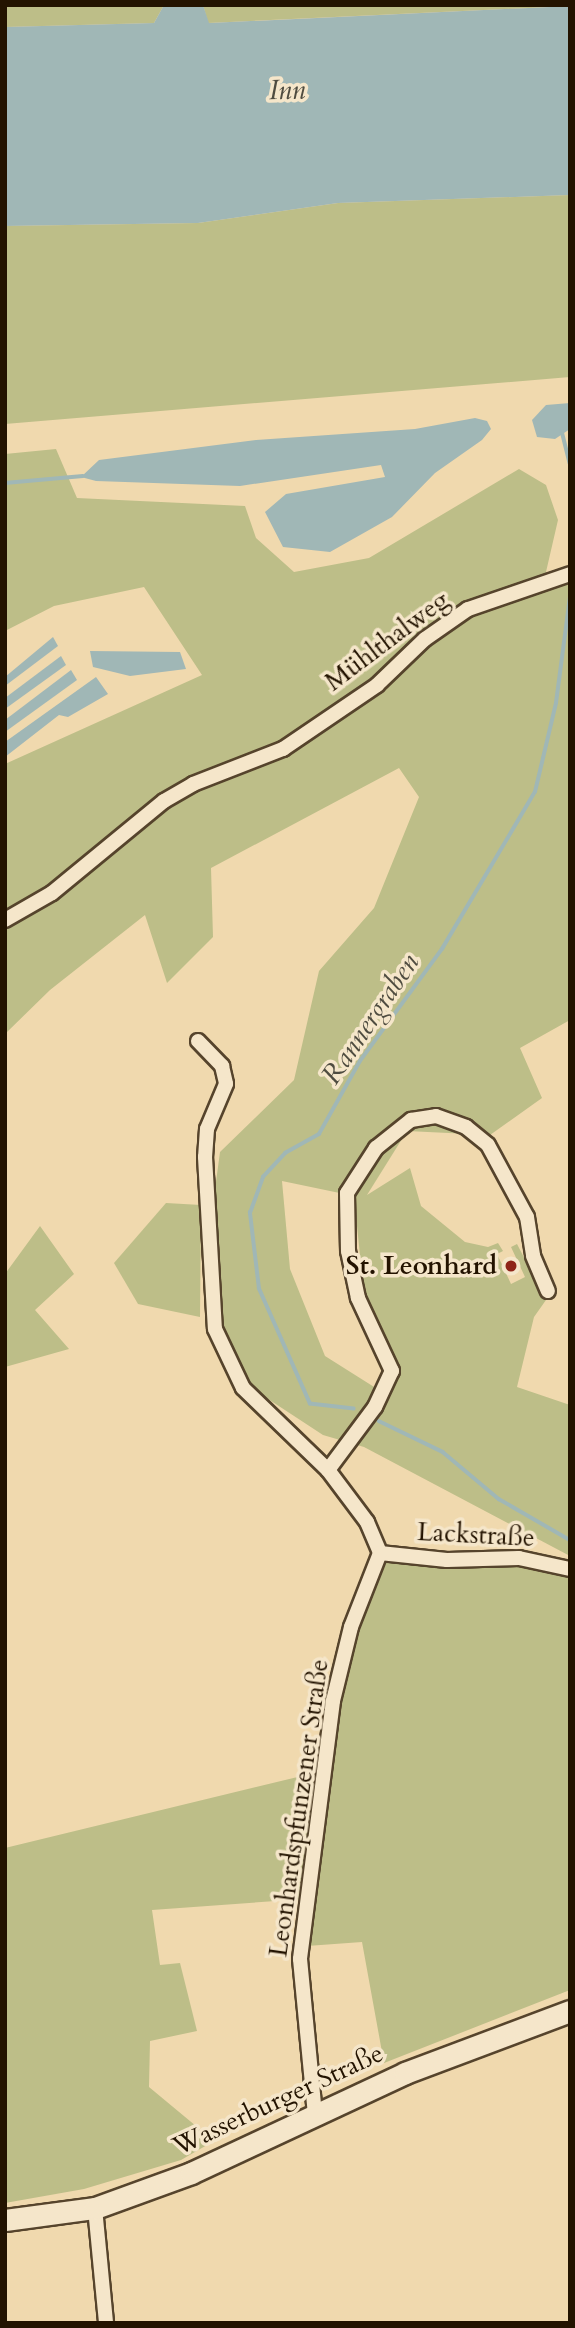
<!DOCTYPE html>
<meta charset="utf-8">
<style>
body{margin:0}
#map{position:relative;width:575px;height:2328px;overflow:hidden;background:#f0d9ae;font-family:Cardo,serif}
div>[style]{position:absolute}
.green>*{inset:0;background:#bdbe88}
.water>*{inset:0;background:#a0b7b6}
.stream>*{height:3.5px;margin:-1.75px;padding:0 1.75px;transform-origin:1.75px;border-radius:1.75px;background:#a0b7b6}
.roads{filter:drop-shadow(2px 0 #56442c) drop-shadow(-2px 0 #56442c) drop-shadow(0 2px #56442c) drop-shadow(0 -2px #56442c)}
.minor>*{height:14px;margin:-7px;padding:0 7px;transform-origin:7px;border-radius:7px;background:#f5e6ca}
.secondary>*{height:21px;margin:-10.5px;padding:0 10.5px;transform-origin:10.5px;border-radius:10.5px;background:#f5e6ca}
.dots>*{width:19px;height:19px;translate:-50% -50%;box-sizing:border-box;border:4px solid #f5e6ca;border-radius:50%}
span{translate:-50% -50%;white-space:nowrap;text-align:center;line-height:1.15;-webkit-text-stroke:7px #f5e6ca;paint-order:stroke}
.street-label{font-size:26px;color:#231300}
.poi-label{font-size:26px;color:#231300;font-weight:700}
.right{translate:-100% -50%;text-align:right}
.water-label{font-size:28px;color:#4f4c40;font-style:italic}
.frame{position:absolute;inset:0;border:7px solid #231300;pointer-events:none}
</style>
<div id="map">
<div class="green">
<div style="clip-path:polygon(5px 5px,164px 5px,154px 23px,5px 27px)"></div>
<div style="clip-path:polygon(203px 5px,570px 5px,570px 6px,208px 23px)"></div>
<div style="clip-path:polygon(570px 195px,570px 377px,5px 424px,5px 226px,198px 223px,338px 203px)"></div>
<div style="clip-path:polygon(evenodd,56px 449px,77px 498px,245px 506px,256px 538px,294px 572px,369px 558px,519px 469px,546px 485px,558px 520px,543px 585px,570px 572px,570px 1020px,520px 1048px,542px 1098px,490px 1135px,407px 1131px,367px 1195px,410px 1168px,421px 1206px,465px 1242px,488px 1247px,498px 1243px,503px 1251px,497px 1254px,511px 1284px,525px 1277px,511px 1247px,517px 1244px,546px 1300px,534px 1317px,517px 1387px,570px 1405px,570px 1556px,364px 1447px,323px 1435px,250px 1387px,221px 1330px,213px 1204px,220px 1152px,294px 1080px,319px 971px,374px 908px,419px 797px,399px 768px,211px 868px,213px 937px,167px 983px,145px 915px,50px 990px,5px 1034px,5px 764px,202px 675px,144px 587px,54px 606px,5px 631px,5px 454px,56px 449px,282px 1181px,354px 1196px,364px 1295px,400px 1372px,390px 1397px,325px 1356px,290px 1269px,282px 1181px)"></div>
<div style="clip-path:polygon(166px 1203px,201px 1205px,200px 1317px,138px 1304px,114px 1263px)"></div>
<div style="clip-path:polygon(40px 1226px,74px 1274px,35px 1310px,69px 1349px,5px 1367px,5px 1274px)"></div>
<div style="clip-path:polygon(387px 1561px,524px 1567px,570px 1575px,570px 1990px,384px 2063px,362px 1942px,307px 1946px,339px 1704px,357px 1629px)"></div>
<div style="clip-path:polygon(314px 1773px,304px 1899px,152px 1910px,160px 1965px,180px 1963px,197px 2031px,150px 2041px,149px 2087px,214px 2141px,181px 2160px,84px 2189px,5px 2203px,5px 1848px)"></div>
</div>
<div class="water">
<div style="clip-path:polygon(164px 5px,203px 5px,209px 23px,570px 6px,570px 195px,338px 203px,198px 223px,5px 226px,5px 27px,154px 23px)"></div>
<div style="clip-path:polygon(570px 403px,570px 429px,555px 439px,537px 437px,532px 420px,546px 405px)"></div>
<div style="clip-path:polygon(475px 418px,487px 421px,491px 429px,482px 440px,435px 473px,392px 517px,330px 552px,283px 547px,265px 512px,286px 494px,385px 477px,381px 465px,240px 486px,96px 481px,81px 477px,99px 460px,256px 440px,415px 429px)"></div>
<div style="clip-path:polygon(53px 637px,58px 646px,5px 686px,5px 677px)"></div>
<div style="clip-path:polygon(90px 651px,180px 652px,186px 669px,130px 676px,93px 667px)"></div>
<div style="clip-path:polygon(61px 656px,66px 665px,5px 709px,5px 698px)"></div>
<div style="clip-path:polygon(71px 670px,77px 680px,5px 732px,5px 720px)"></div>
<div style="clip-path:polygon(96px 677px,108px 694px,68px 717px,59px 715px,5px 757px,5px 742px)"></div>
</div>
<div class="stream">
<div style="left:562px;top:431px;width:33px;rotate:76deg"></div>
<div style="left:5px;top:483px;width:78px;rotate:-5.1deg"></div>
<div style="left:354px;top:1409px;width:44px;rotate:-173.5deg"></div>
<div style="left:310px;top:1404px;width:126px;rotate:-113.9deg"></div>
<div style="left:259px;top:1289px;width:77px;rotate:-96.8deg"></div>
<div style="left:250px;top:1213px;width:38px;rotate:-70deg"></div>
<div style="left:263px;top:1177px;width:33px;rotate:-47deg"></div>
<div style="left:285px;top:1153px;width:39px;rotate:-29deg"></div>
<div style="left:319px;top:1134px;width:84px;rotate:-60.7deg"></div>
<div style="left:360px;top:1061px;width:139px;rotate:-53.8deg"></div>
<div style="left:442px;top:949px;width:182px;rotate:-59.4deg"></div>
<div style="left:535px;top:792px;width:91px;rotate:-76.7deg"></div>
<div style="left:556px;top:703px;width:107px;rotate:-82.5deg"></div>
<div style="left:379px;top:1421px;width:71px;rotate:25.8deg"></div>
<div style="left:443px;top:1452px;width:73px;rotate:40deg"></div>
<div style="left:499px;top:1499px;width:82px;rotate:30deg"></div>
</div>
<div class="roads">
<div class="minor">
<div style="left:5px;top:920px;width:54px;rotate:-29.9deg"></div>
<div style="left:52px;top:893px;width:145px;rotate:-39.4deg"></div>
<div style="left:164px;top:801px;width:34px;rotate:-30deg"></div>
<div style="left:193px;top:784px;width:97px;rotate:-21.3deg"></div>
<div style="left:283px;top:749px;width:114px;rotate:-34.2deg"></div>
<div style="left:377px;top:685px;width:66px;rotate:-43.8deg"></div>
<div style="left:425px;top:639px;width:52px;rotate:-34.9deg"></div>
<div style="left:468px;top:609px;width:108px;rotate:-18.9deg"></div>
<div style="left:198px;top:1041px;width:35px;rotate:46deg"></div>
<div style="left:222px;top:1066px;width:18px;rotate:77deg"></div>
<div style="left:226px;top:1084px;width:49px;rotate:112.9deg"></div>
<div style="left:207px;top:1129px;width:28px;rotate:94deg"></div>
<div style="left:205px;top:1157px;width:172px;rotate:86.7deg"></div>
<div style="left:215px;top:1329px;width:65px;rotate:64.6deg"></div>
<div style="left:243px;top:1388px;width:118px;rotate:44deg"></div>
<div style="left:328px;top:1470px;width:65px;rotate:53.1deg"></div>
<div style="left:367px;top:1522px;width:34px;rotate:67deg"></div>
<div style="left:380px;top:1553px;width:79px;rotate:111.4deg"></div>
<div style="left:351px;top:1627px;width:76px;rotate:103.7deg"></div>
<div style="left:333px;top:1701px;width:260px;rotate:97.3deg"></div>
<div style="left:300px;top:1959px;width:156px;rotate:84.5deg"></div>
<div style="left:328px;top:1470px;width:79px;rotate:-53.3deg"></div>
<div style="left:375px;top:1407px;width:40px;rotate:-65deg"></div>
<div style="left:392px;top:1371px;width:81px;rotate:-115deg"></div>
<div style="left:358px;top:1298px;width:48px;rotate:-102deg"></div>
<div style="left:348px;top:1251px;width:58px;rotate:-91deg"></div>
<div style="left:347px;top:1193px;width:54px;rotate:-57.2deg"></div>
<div style="left:376px;top:1148px;width:45px;rotate:-38.7deg"></div>
<div style="left:411px;top:1120px;width:25px;rotate:-9deg"></div>
<div style="left:436px;top:1116px;width:32px;rotate:20deg"></div>
<div style="left:466px;top:1127px;width:28px;rotate:39deg"></div>
<div style="left:488px;top:1145px;width:82px;rotate:61.6deg"></div>
<div style="left:527px;top:1217px;width:39px;rotate:81deg"></div>
<div style="left:533px;top:1256px;width:38px;rotate:67deg"></div>
<div style="left:380px;top:1553px;width:67px;rotate:6deg"></div>
<div style="left:447px;top:1560px;width:72px;rotate:-1.6deg"></div>
<div style="left:519px;top:1558px;width:52px;rotate:12.2deg"></div>
<div style="left:95px;top:2208px;width:116px;rotate:84.5deg"></div>
</div>
<div class="secondary">
<div style="left:5px;top:2220px;width:91px;rotate:-7.6deg"></div>
<div style="left:95px;top:2208px;width:102px;rotate:-20deg"></div>
<div style="left:191px;top:2173px;width:236px;rotate:-25deg"></div>
<div style="left:405px;top:2073px;width:176px;rotate:-20.6deg"></div>
</div>
</div>
<div class="dots">
<div style="left:511px;top:1266px;background:#8f2418"></div>
</div>
<div class="street-label">
<span style="left:387px;top:641px;rotate:-37deg">Mühlthalweg</span>
<span style="left:476px;top:1535px;rotate:3deg">Lackstraße</span>
<span style="left:299px;top:1808px;rotate:-82deg">Leonhardspfunzener Straße</span>
<span style="left:278px;top:2100px;rotate:-25deg">Wasserburger Straße</span>
</div>
<div class="poi-label">
<span class="right" style="left:497px;top:1266px">St. Leonhard</span>
</div>
<div class="water-label">
<span style="left:287px;top:90px;rotate:-1deg">Inn</span>
<span style="left:370px;top:1019px;rotate:-56deg">Rannergraben</span>
</div>
<div class="frame"></div>
</div>
